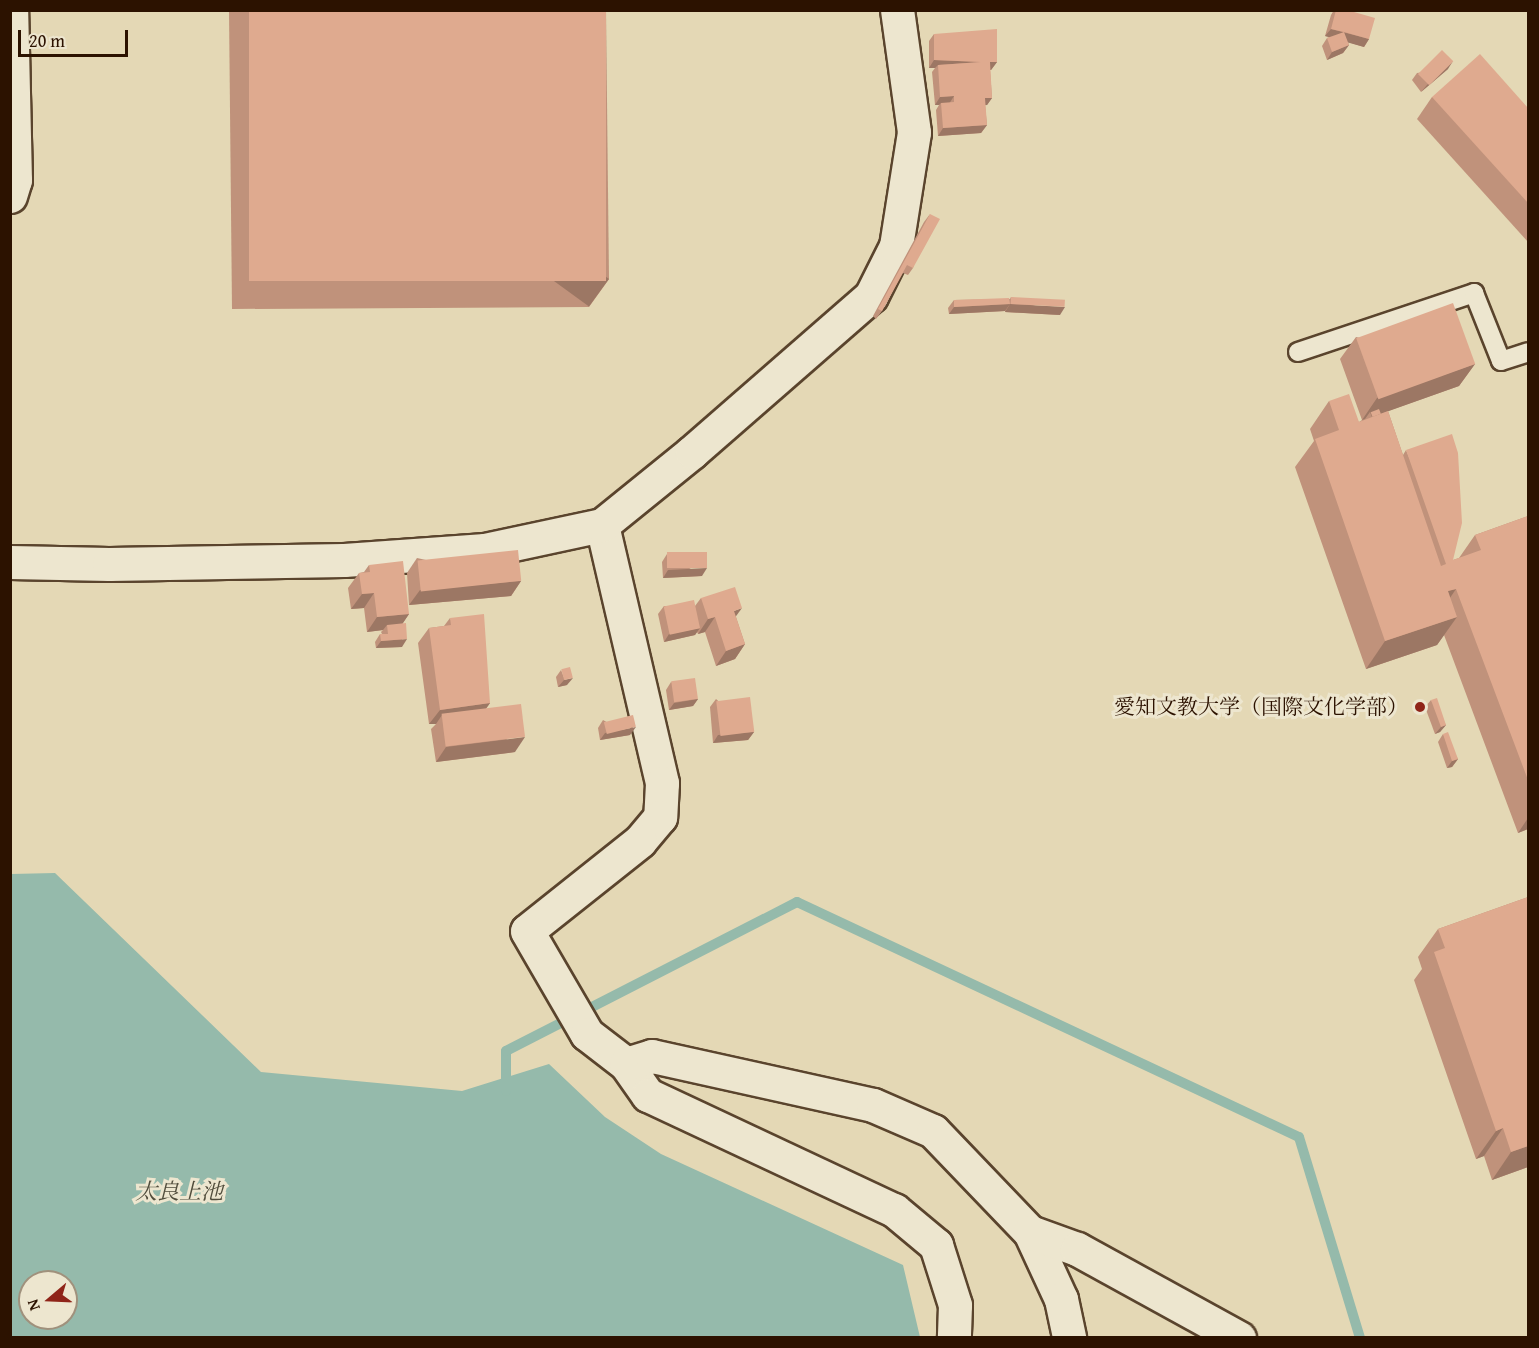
<!DOCTYPE html>
<meta charset="utf-8">
<style>
body{margin:0}
#map{position:relative;width:1539px;height:1348px;overflow:hidden;background:#e4d8b5;font-family:"Gentium Book Plus","Noto Serif JP",serif}
div>[style]{position:absolute}
.water>*{inset:0;background:#95baab}
.stream>*{height:10px;margin:-5px;padding:0 5px;transform-origin:5px;border-radius:5px;background:#95baab}
.roads{filter:drop-shadow(2px 0 #5a442d) drop-shadow(-2px 0 #5a442d) drop-shadow(0 2px #5a442d) drop-shadow(0 -2px #5a442d)}
.service>*{height:18px;margin:-9px;padding:0 9px;transform-origin:9px;border-radius:9px;background:#ede6cf}
.minor>*{height:33px;margin:-16.5px;padding:0 16.5px;transform-origin:16.5px;border-radius:16.5px;background:#ede6cf}
.tertiary>*{height:33px;margin:-16.5px;padding:0 16.5px;transform-origin:16.5px;border-radius:16.5px;background:#ede6cf}
.wall>*{inset:0;background:#c0927b}
.shaded-wall>*{inset:0;background:#9c7764;transform-origin:0 0}
.building>*{inset:0;background:#dfaa8f;transform-origin:0 0}
.dots>*{width:16px;height:16px;translate:-50% -50%;box-sizing:border-box;border:3px solid #ede6cf;border-radius:50%}
span{translate:-50% -50%;white-space:nowrap;text-align:center;line-height:1.15;-webkit-text-stroke:6px #ede6cf;paint-order:stroke}
.poi-label{font-size:21px;color:#2c1200}
.right{translate:-100% -50%;text-align:right}
.water-label{font-size:22px;color:#514d3c;font-style:italic}
.frame{position:absolute;inset:0;border:12px solid #2c1200;pointer-events:none}
.north{position:absolute;left:18px;top:1270px;width:60px;height:60px;box-sizing:border-box;background:#ede6cf;border:2px solid #a0917c;border-radius:50%;rotate:251deg;font-size:16px;font-weight:700;line-height:24px;text-align:center;color:#2c1200}
.north::after{content:'';display:block;margin:auto;width:21px;height:27px;background:#8f2418;clip-path:polygon(50% 0,100% 100%,50% 72%,0 100%)}
.scale{position:absolute;left:18px;top:30px;width:110px;height:27px;box-sizing:border-box;border:3px solid #2c1200;border-top:0;padding-left:8px;font-size:18px;line-height:21px;white-space:nowrap;color:#2c1200;-webkit-text-stroke:4px #ede6cf;paint-order:stroke}
</style>
<div id="map">
<div class="water">
<div style="clip-path:polygon(evenodd,55px 873px,261px 1072px,462px 1091px,549px 1064px,605px 1117px,661px 1154px,903px 1265px,920px 1337px,11px 1337px,11px 874px,55px 873px,30px 1282px,66px 1282px,66px 1318px,30px 1318px,30px 1282px)"></div>
</div>
<div class="stream">
<div style="left:506px;top:1091px;width:40px;rotate:-90deg"></div>
<div style="left:506px;top:1051px;width:327px;rotate:-27.1deg"></div>
<div style="left:797px;top:902px;width:554px;rotate:25.09deg"></div>
<div style="left:1299px;top:1137px;width:210px;rotate:73.1deg"></div>
</div>
<div class="roads">
<div class="service">
<div style="left:1298px;top:352px;width:186px;rotate:-18.5deg"></div>
<div style="left:1474px;top:293px;width:73px;rotate:68.3deg"></div>
<div style="left:1501px;top:361px;width:28px;rotate:-18deg"></div>
</div>
<div class="minor">
<div style="left:602px;top:525px;width:265px;rotate:76.9deg"></div>
<div style="left:662px;top:783px;width:34px;rotate:93deg"></div>
<div style="left:660px;top:817px;width:31px;rotate:130deg"></div>
<div style="left:640px;top:841px;width:144px;rotate:141.5deg"></div>
<div style="left:527px;top:931px;width:119px;rotate:59.8deg"></div>
<div style="left:587px;top:1034px;width:49px;rotate:37.6deg"></div>
<div style="left:626px;top:1064px;width:38px;rotate:55deg"></div>
<div style="left:648px;top:1095px;width:272px;rotate:25.1deg"></div>
<div style="left:894px;top:1210px;width:55px;rotate:39.8deg"></div>
<div style="left:936px;top:1245px;width:63px;rotate:72.4deg"></div>
<div style="left:955px;top:1305px;width:33px;rotate:92deg"></div>
<div style="left:10px;top:562px;width:99px;rotate:1.2deg"></div>
<div style="left:109px;top:564px;width:235px;rotate:-1deg"></div>
<div style="left:344px;top:560px;width:141px;rotate:-4.1deg"></div>
<div style="left:485px;top:550px;width:120px;rotate:-12.1deg"></div>
<div style="left:602px;top:525px;width:116px;rotate:-39deg"></div>
<div style="left:692px;top:452px;width:237px;rotate:-41.1deg"></div>
<div style="left:871px;top:296px;width:56px;rotate:-63.4deg"></div>
<div style="left:896px;top:246px;width:115px;rotate:-81deg"></div>
<div style="left:914px;top:132px;width:123px;rotate:-97.9deg"></div>
<div style="left:626px;top:1064px;width:27px;rotate:-17deg"></div>
<div style="left:652px;top:1056px;width:226px;rotate:12.5deg"></div>
<div style="left:873px;top:1105px;width:65px;rotate:23.4deg"></div>
<div style="left:933px;top:1131px;width:140px;rotate:46.2deg"></div>
<div style="left:1030px;top:1232px;width:74px;rotate:65.2deg"></div>
<div style="left:1061px;top:1299px;width:40px;rotate:78deg"></div>
<div style="left:1030px;top:1232px;width:50px;rotate:19.9deg"></div>
<div style="left:1077px;top:1249px;width:185px;rotate:28.8deg"></div>
</div>
<div class="tertiary">
<div style="left:10px;top:196px;width:17px;rotate:-73deg"></div>
<div style="left:15px;top:180px;width:170px;rotate:-91.3deg"></div>
</div>
</div>
<div class="wall">
<div style="clip-path:polygon(229px 10px,606px 10px,609px 279px,589px 307px,232px 309px)"></div>
<div style="clip-path:polygon(1334px 10px,1347px 10px,1369px 39px,1364px 47px,1348px 42px,1349px 45px,1343px 53px,1327px 60px,1322px 46px,1327px 38px,1330px 37px,1325px 36px,1331px 15px)"></div>
<div style="clip-path:polygon(934px 34px,997px 62px,991px 70px,990px 70px,992px 98px,987px 105px,985px 105px,987px 125px,981px 133px,938px 136px,936px 110px,939px 105px,935px 105px,932px 72px,935px 68px,929px 68px,929px 41px)"></div>
<div style="clip-path:polygon(1448px 69px,1421px 92px,1412px 80px,1417px 73px)"></div>
<div style="clip-path:polygon(1432px 97px,1528px 108px,1528px 242px,1417px 119px)"></div>
<div style="clip-path:polygon(930px 214px,913px 268px,908px 275px,903px 273px,882px 311px,876px 319px,873px 316px,924px 222px)"></div>
<div style="clip-path:polygon(1011px 297px,1060px 315px,1005px 312px,1005px 311px,949px 314px,948px 308px,954px 300px,1010px 299px)"></div>
<div style="clip-path:polygon(1356px 337px,1475px 364px,1459px 386px,1388px 411px,1403px 455px,1406px 450px,1453px 560px,1459px 558px,1475px 535px,1528px 516px,1528px 829px,1518px 833px,1444px 635px,1437px 645px,1366px 669px,1295px 467px,1314px 441px,1310px 429px,1329px 401px,1359px 422px,1362px 420px,1340px 359px)"></div>
<div style="clip-path:polygon(667px 554px,702px 576px,663px 578px,662px 562px)"></div>
<div style="clip-path:polygon(417px 558px,521px 581px,511px 596px,409px 605px,407px 573px)"></div>
<div style="clip-path:polygon(369px 565px,409px 614px,402px 624px,402px 647px,376px 648px,375px 642px,380px 634px,382px 634px,381px 632px,383px 630px,367px 632px,364px 608px,351px 609px,348px 588px,359px 573px,364px 572px)"></div>
<div style="clip-path:polygon(701px 598px,736px 617px,745px 644px,735px 659px,716px 666px,705px 632px,698px 634px,697px 632px,695px 635px,664px 642px,658px 614px,664px 606px,695px 606px)"></div>
<div style="clip-path:polygon(450px 618px,490px 703px,486px 709px,515px 752px,436px 762px,431px 729px,436px 724px,429px 724px,418px 643px,429px 628px,444px 626px)"></div>
<div style="clip-path:polygon(561px 670px,567px 685px,558px 687px,556px 677px)"></div>
<div style="clip-path:polygon(671px 682px,698px 699px,693px 706px,669px 710px,666px 690px)"></div>
<div style="clip-path:polygon(716px 699px,754px 732px,748px 740px,713px 743px,710px 707px)"></div>
<div style="clip-path:polygon(1431px 700px,1446px 725px,1440px 732px,1435px 734px,1425px 707px)"></div>
<div style="clip-path:polygon(603px 720px,630px 735px,600px 740px,598px 728px)"></div>
<div style="clip-path:polygon(1443px 734px,1458px 759px,1452px 767px,1447px 768px,1438px 742px)"></div>
<div style="clip-path:polygon(1528px 897px,1528px 1167px,1492px 1180px,1484px 1156px,1476px 1159px,1414px 980px,1422px 969px,1418px 957px,1438px 929px)"></div>
</div>
<div class="shaded-wall">
<div style="clip-path:polygon(1331px 29px,1369px 39px,1364px 47px,1325px 36px)"></div>
<div style="clip-path:polygon(1349px 45px,1343px 53px,1327px 60px,1332px 52px)"></div>
<div style="clip-path:polygon(934px 60px,981px 62px,938px 65px,935px 68px,929px 68px)"></div>
<div style="clip-path:polygon(1453px 61px,1448px 69px,1421px 92px,1427px 85px)"></div>
<div style="clip-path:polygon(990px 62px,997px 62px,991px 70px,984px 70px)"></div>
<div style="clip-path:polygon(954px 96px,949px 104px,941px 103px,939px 105px,935px 105px,940px 97px)"></div>
<div style="clip-path:polygon(985px 98px,992px 98px,987px 105px,979px 106px)"></div>
<div style="clip-path:polygon(987px 125px,981px 133px,938px 136px,943px 128px)"></div>
<div style="left:609px;top:279px;width:34px;height:357px;rotate:126deg"></div>
<div style="clip-path:polygon(1010px 304px,1005px 311px,949px 314px,954px 307px)"></div>
<div style="clip-path:polygon(1010px 304px,1065px 307px,1060px 315px,1005px 312px)"></div>
<div style="clip-path:polygon(1475px 364px,1459px 386px,1372px 417px,1370px 412px,1365px 419px,1362px 420px,1377px 398px)"></div>
<div style="clip-path:polygon(707px 568px,702px 576px,663px 578px,668px 570px)"></div>
<div style="clip-path:polygon(521px 581px,511px 596px,409px 605px,420px 590px)"></div>
<div style="clip-path:polygon(1456px 589px,1437px 617px,1448px 591px)"></div>
<div style="clip-path:polygon(374px 593px,364px 608px,351px 609px,362px 594px)"></div>
<div style="clip-path:polygon(742px 608px,731px 623px,734px 611px)"></div>
<div style="clip-path:polygon(409px 614px,399px 629px,387px 625px,383px 630px,367px 632px,377px 617px)"></div>
<div style="clip-path:polygon(715px 617px,705px 632px,698px 634px,708px 619px)"></div>
<div style="clip-path:polygon(1457px 617px,1437px 645px,1366px 669px,1385px 641px)"></div>
<div style="clip-path:polygon(700px 628px,695px 635px,664px 642px,669px 634px)"></div>
<div style="clip-path:polygon(407px 639px,402px 647px,376px 648px,381px 641px)"></div>
<div style="clip-path:polygon(745px 644px,735px 659px,716px 666px,726px 651px)"></div>
<div style="clip-path:polygon(573px 678px,567px 685px,558px 687px,564px 680px)"></div>
<div style="clip-path:polygon(698px 699px,693px 706px,669px 710px,674px 703px)"></div>
<div style="clip-path:polygon(490px 703px,479px 718px,442px 715px,436px 724px,429px 724px,440px 710px)"></div>
<div style="clip-path:polygon(1446px 725px,1440px 732px,1435px 734px,1441px 727px)"></div>
<div style="clip-path:polygon(636px 727px,630px 735px,600px 740px,605px 733px)"></div>
<div style="clip-path:polygon(754px 732px,748px 740px,713px 743px,718px 735px)"></div>
<div style="clip-path:polygon(525px 737px,515px 752px,436px 762px,446px 747px)"></div>
<div style="clip-path:polygon(1458px 759px,1452px 767px,1447px 768px,1452px 761px)"></div>
<div style="clip-path:polygon(1528px 818px,1528px 829px,1518px 833px)"></div>
<div style="clip-path:polygon(1503px 1128px,1484px 1156px,1476px 1159px,1496px 1131px)"></div>
<div style="clip-path:polygon(1528px 1146px,1528px 1167px,1492px 1180px,1511px 1152px)"></div>
</div>
<div class="building">
<div style="left:249px;top:10px;width:357px;height:271px"></div>
<div style="clip-path:polygon(1336px 10px,1347px 10px,1375px 18px,1369px 39px,1344px 32px,1349px 45px,1332px 52px,1327px 38px,1344px 32px,1331px 29px)"></div>
<div style="clip-path:polygon(997px 29px,997px 62px,990px 62px,992px 98px,985px 98px,987px 125px,943px 128px,941px 103px,954px 102px,954px 96px,940px 97px,938px 65px,981px 62px,934px 60px,934px 34px)"></div>
<div style="left:1442px;top:50px;width:16px;height:34px;rotate:45deg"></div>
<div style="clip-path:polygon(1480px 54px,1528px 108px,1528px 203px,1432px 97px)"></div>
<div style="clip-path:polygon(930px 214px,940px 219px,913px 268px,907px 265px,882px 311px,878px 309px)"></div>
<div style="left:1011px;top:297px;width:54px;height:7px;rotate:3deg"></div>
<div style="clip-path:polygon(1009px 298px,1010px 304px,954px 307px,954px 300px)"></div>
<div style="left:1453px;top:303px;width:65px;height:103px;rotate:70deg"></div>
<div style="clip-path:polygon(1349px 394px,1359px 422px,1388px 411px,1441px 566px,1446px 564px,1406px 450px,1452px 434px,1458px 453px,1462px 523px,1453px 560px,1481px 550px,1475px 535px,1528px 516px,1528px 780px,1456px 589px,1448px 591px,1457px 617px,1385px 641px,1315px 439px,1339px 430px,1329px 401px)"></div>
<div style="left:1379px;top:409px;width:5px;height:9px;rotate:68deg"></div>
<div style="left:518px;top:550px;width:31px;height:101px;rotate:84deg"></div>
<div style="left:707px;top:552px;width:16px;height:40px;rotate:90deg"></div>
<div style="clip-path:polygon(403px 561px,409px 614px,377px 617px,374px 593px,362px 594px,359px 573px,370px 572px,369px 565px)"></div>
<div style="clip-path:polygon(735px 587px,742px 608px,734px 611px,745px 644px,726px 651px,715px 617px,708px 619px,701px 598px)"></div>
<div style="left:694px;top:600px;width:29px;height:31px;rotate:78deg"></div>
<div style="clip-path:polygon(484px 614px,490px 703px,440px 710px,429px 628px,451px 625px,450px 618px)"></div>
<div style="clip-path:polygon(406px 623px,407px 639px,381px 641px,380px 634px,388px 634px,387px 625px)"></div>
<div style="left:570px;top:667px;width:11px;height:9px;rotate:75deg"></div>
<div style="left:695px;top:678px;width:21px;height:24px;rotate:82deg"></div>
<div style="left:750px;top:697px;width:35px;height:34px;rotate:83deg"></div>
<div style="clip-path:polygon(1437px 698px,1446px 725px,1441px 727px,1431px 700px)"></div>
<div style="left:521px;top:704px;width:33px;height:80px;rotate:83deg"></div>
<div style="left:633px;top:715px;width:12px;height:30px;rotate:76deg"></div>
<div style="clip-path:polygon(1448px 732px,1458px 759px,1452px 761px,1443px 734px)"></div>
<div style="clip-path:polygon(1528px 897px,1528px 1146px,1511px 1152px,1503px 1128px,1496px 1131px,1434px 952px,1445px 948px,1438px 929px)"></div>
</div>
<div class="dots">
<div style="left:1420px;top:707px;background:#8f2418"></div>
</div>
<div class="poi-label">
<span class="right" style="left:1408px;top:707px">愛知文教大学（国際文化学部）</span>
</div>
<div class="water-label">
<span style="left:179px;top:1192px">太良上池</span>
</div>
<div class="frame"></div>
<div class="north">N</div>
<div class="scale">20 m</div>
</div>
